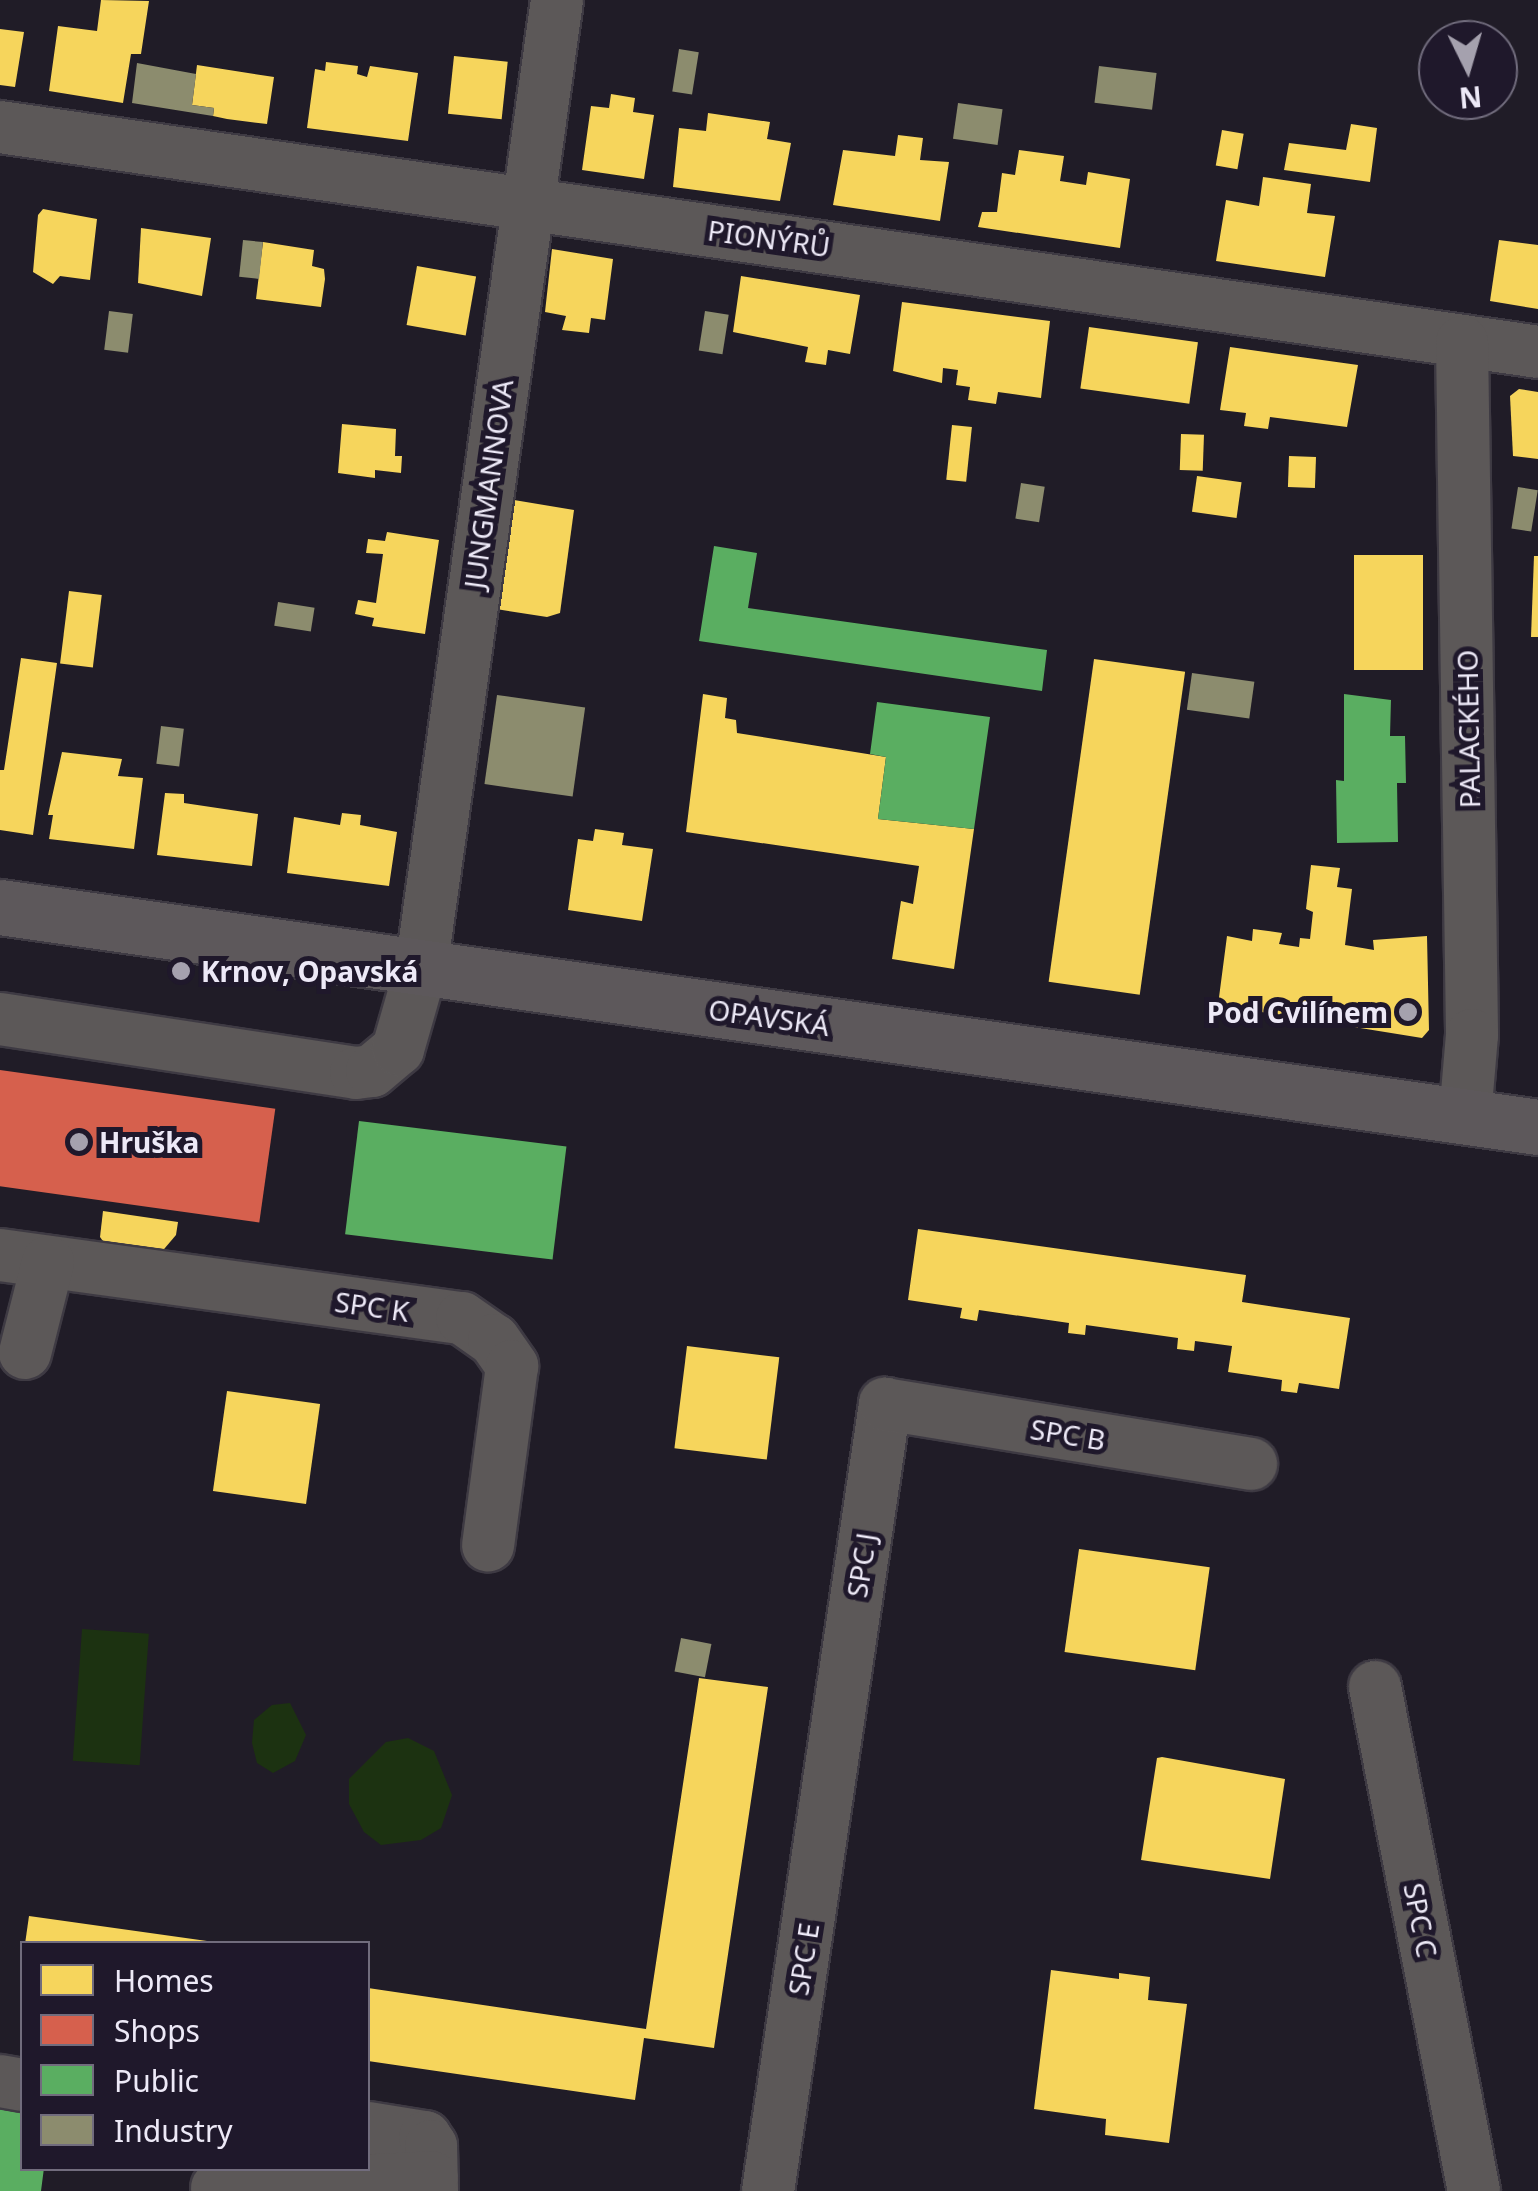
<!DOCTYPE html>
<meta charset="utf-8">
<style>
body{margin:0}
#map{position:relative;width:1538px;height:2191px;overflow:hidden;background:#201c27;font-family:"Noto Sans",sans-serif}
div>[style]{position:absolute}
.green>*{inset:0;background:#1c3211;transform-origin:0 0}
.homes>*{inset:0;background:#f6d55c;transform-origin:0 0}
.shops>*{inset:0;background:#d6604d;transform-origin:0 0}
.public>*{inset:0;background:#5aae61;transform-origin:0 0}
.industry>*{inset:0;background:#8c8c6e;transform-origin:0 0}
.roads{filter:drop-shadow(2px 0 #3e3a43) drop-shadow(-2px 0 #3e3a43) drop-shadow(0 2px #3e3a43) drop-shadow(0 -2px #3e3a43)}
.minor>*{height:52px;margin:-26px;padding:0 26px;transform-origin:26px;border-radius:26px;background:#5c5858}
.major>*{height:55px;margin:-27.5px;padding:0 27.5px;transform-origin:27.5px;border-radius:27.5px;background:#5d585b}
.dots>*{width:28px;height:28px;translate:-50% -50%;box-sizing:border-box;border:5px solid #1f182b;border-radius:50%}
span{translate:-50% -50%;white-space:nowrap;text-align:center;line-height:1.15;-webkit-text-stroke:10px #1f182b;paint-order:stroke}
.street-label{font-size:28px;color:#ede9f7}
.poi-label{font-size:28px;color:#ede9f7;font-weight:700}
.left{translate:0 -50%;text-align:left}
.right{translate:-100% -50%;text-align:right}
.legend{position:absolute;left:20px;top:1941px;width:350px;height:230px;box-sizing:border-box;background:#1f182b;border:2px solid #716c7d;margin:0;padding:12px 18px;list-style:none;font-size:30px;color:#ede9f7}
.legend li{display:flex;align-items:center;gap:20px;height:50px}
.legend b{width:50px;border:2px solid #716c7d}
.north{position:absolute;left:1418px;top:20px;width:100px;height:100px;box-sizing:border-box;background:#1f182b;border:2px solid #716c7d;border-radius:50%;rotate:175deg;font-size:28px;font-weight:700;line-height:40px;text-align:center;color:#ede9f7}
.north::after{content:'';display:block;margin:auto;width:35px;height:45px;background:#a5a1ae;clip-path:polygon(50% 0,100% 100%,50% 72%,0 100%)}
</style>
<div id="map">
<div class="green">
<div style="left:82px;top:1629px;width:67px;height:132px;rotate:4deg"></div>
<div style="clip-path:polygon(290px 1703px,306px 1735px,295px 1761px,273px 1773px,257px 1763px,252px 1743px,254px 1720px,272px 1705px)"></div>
<div style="clip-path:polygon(408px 1738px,434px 1751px,452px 1795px,441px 1828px,421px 1840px,381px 1845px,364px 1832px,349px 1804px,349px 1779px,386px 1742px)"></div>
</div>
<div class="homes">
<div style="clip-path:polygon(101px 0,149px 1px,141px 54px,131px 54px,123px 103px,49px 91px,58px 26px,97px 31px)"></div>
<div style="clip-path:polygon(0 29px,24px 32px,15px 87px,0 85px)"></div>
<div style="left:454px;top:56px;width:54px;height:58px;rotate:6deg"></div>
<div style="clip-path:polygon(326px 62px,358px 66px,357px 74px,367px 77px,370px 66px,418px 73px,408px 141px,307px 128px,315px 69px,325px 71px)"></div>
<div style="clip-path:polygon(197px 65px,274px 77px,267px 124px,227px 119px,213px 116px,214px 108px,192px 105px)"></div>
<div style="clip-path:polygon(611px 94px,635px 98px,633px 112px,654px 115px,644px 179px,582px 170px,591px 106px,609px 108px)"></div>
<div style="clip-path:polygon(708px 113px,770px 122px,767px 139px,791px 143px,780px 201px,673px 187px,679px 128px,706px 131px)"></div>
<div style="clip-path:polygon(1351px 124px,1377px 128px,1370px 182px,1284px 170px,1289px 143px,1346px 150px)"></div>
<div style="left:1222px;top:130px;width:22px;height:36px;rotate:10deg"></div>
<div style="clip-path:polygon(898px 135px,923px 138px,920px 160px,949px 162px,940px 221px,833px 205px,843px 150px,895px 156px)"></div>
<div style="clip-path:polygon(1019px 150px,1064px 156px,1060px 181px,1086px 185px,1088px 172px,1130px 179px,1120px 248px,978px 227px,982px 212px,997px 212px,1002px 173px,1015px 175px)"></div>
<div style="clip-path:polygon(1263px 177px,1311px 184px,1307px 213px,1335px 216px,1325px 277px,1216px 261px,1226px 200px,1259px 206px)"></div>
<div style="clip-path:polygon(43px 209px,97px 219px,90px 280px,60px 276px,53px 284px,33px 272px,38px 215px)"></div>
<div style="clip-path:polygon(141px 228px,211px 238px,202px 296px,138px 283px)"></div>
<div style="clip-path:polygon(1499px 240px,1538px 245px,1538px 309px,1490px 301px)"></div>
<div style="clip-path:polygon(263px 242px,314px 250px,312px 266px,324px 269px,325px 279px,321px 307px,256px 299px)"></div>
<div style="clip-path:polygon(552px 249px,613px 259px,605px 320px,591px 318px,589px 333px,562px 330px,566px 316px,545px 312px)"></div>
<div style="left:417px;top:266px;width:60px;height:60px;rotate:10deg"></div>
<div style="clip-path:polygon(741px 276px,860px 295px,850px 354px,828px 350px,826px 365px,805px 362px,808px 347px,733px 332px)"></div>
<div style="clip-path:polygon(902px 302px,1050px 321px,1041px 398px,998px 392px,996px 404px,968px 400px,970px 387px,956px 385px,958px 370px,943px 368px,942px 383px,893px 371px)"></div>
<div style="left:1089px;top:327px;width:110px;height:62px;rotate:8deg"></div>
<div style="clip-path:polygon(1230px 347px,1358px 365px,1347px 427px,1270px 417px,1268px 429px,1244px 426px,1246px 413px,1220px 410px)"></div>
<div style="clip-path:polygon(1519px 389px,1538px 392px,1538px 459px,1513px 456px,1510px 396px)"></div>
<div style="clip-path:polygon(342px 424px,396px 429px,395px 456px,402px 456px,401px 473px,375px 470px,375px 478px,338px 473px)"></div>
<div style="left:952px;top:425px;width:20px;height:55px;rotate:6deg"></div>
<div style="left:1181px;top:434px;width:23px;height:36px;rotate:2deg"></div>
<div style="left:1316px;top:457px;width:31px;height:27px;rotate:92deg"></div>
<div style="left:1197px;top:476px;width:45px;height:36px;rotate:8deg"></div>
<div style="clip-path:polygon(514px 500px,574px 510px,560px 613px,547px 617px,496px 609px)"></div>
<div style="clip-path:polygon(387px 532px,439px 540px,425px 634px,372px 626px,374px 618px,355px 614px,358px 600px,376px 603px,383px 554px,366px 553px,368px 539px,385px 541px)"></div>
<div style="left:1423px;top:555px;width:115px;height:69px;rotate:90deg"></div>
<div style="clip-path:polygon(1534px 556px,1538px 556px,1538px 637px,1531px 637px)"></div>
<div style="left:69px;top:591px;width:33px;height:73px;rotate:7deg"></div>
<div style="clip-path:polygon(21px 658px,57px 663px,33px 835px,0 830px,0 770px,4px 770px)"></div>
<div style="left:1094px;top:659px;width:92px;height:326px;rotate:8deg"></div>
<div style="clip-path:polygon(703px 694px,727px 698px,725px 718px,736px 720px,737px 733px,886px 757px,878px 819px,974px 829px,954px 969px,892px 959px,901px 901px,913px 904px,919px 866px,686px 832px)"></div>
<div style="clip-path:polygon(62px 752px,122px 759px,118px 776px,143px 778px,134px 849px,49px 839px,53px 815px,48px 815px)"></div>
<div style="clip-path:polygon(165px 793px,184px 794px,184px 803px,258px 814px,252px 866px,157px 855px)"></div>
<div style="clip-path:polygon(342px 813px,361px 815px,360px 825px,397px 832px,389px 886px,287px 873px,294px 817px,340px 825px)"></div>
<div style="clip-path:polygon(595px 829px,624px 833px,622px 845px,653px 849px,642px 921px,568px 910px,578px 839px,593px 841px)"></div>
<div style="clip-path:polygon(1311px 865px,1340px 868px,1337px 887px,1352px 889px,1345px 945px,1374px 950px,1373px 940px,1427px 936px,1429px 1030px,1422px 1038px,1218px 1005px,1227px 936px,1252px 941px,1253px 929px,1282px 933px,1279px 944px,1299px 947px,1300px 938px,1310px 939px,1313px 912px,1306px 909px)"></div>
<div style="clip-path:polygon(103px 1211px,178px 1222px,176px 1235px,159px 1255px,108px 1248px,100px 1237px)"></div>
<div style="clip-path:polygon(918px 1229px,1246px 1275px,1242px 1302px,1350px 1318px,1339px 1389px,1299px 1383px,1297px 1393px,1281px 1391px,1282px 1380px,1228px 1372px,1232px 1346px,1195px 1341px,1194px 1351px,1177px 1349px,1178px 1338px,1086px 1325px,1085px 1335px,1068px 1333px,1069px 1323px,979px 1310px,977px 1321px,960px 1318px,962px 1308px,908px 1300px)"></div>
<div style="left:687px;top:1346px;width:93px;height:103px;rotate:7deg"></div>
<div style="left:227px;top:1391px;width:94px;height:101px;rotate:8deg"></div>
<div style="left:1079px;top:1549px;width:132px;height:104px;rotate:8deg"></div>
<div style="clip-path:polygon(699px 1678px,768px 1687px,714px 2048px,644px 2038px,635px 2100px,368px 2061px,368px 1988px,646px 2029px)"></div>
<div style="clip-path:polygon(1162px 1757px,1285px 1779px,1270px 1879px,1141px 1860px,1157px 1758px)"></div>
<div style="clip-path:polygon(29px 1916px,207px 1941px,207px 1944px,25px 1944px)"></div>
<div style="clip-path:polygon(1051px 1970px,1119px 1979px,1119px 1973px,1150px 1977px,1148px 2000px,1187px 2004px,1169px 2143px,1105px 2135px,1106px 2119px,1034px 2109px)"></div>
</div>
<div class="shops">
<div style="left:0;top:1070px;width:278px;height:115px;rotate:8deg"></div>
</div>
<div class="public">
<div style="clip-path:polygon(714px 546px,757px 553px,748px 608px,1047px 650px,1042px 691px,699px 641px)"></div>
<div style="clip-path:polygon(1344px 694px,1391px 700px,1390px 736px,1405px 736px,1406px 783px,1397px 783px,1398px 842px,1337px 843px,1336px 780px,1344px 781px)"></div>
<div style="clip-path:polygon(877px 702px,990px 717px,974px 829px,878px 819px,886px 757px,870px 754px)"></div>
<div style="left:359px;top:1121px;width:209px;height:114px;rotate:7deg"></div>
<div style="clip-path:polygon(0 2099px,22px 2103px,22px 2168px,44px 2168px,41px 2191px,0 2191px)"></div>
</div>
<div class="industry">
<div style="left:679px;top:49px;width:20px;height:43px;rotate:9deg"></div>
<div style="clip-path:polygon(137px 63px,196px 74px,192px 105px,214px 108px,213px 116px,132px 103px)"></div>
<div style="left:1099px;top:66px;width:58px;height:37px;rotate:7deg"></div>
<div style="left:958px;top:103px;width:45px;height:36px;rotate:8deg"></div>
<div style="left:243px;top:240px;width:20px;height:37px;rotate:6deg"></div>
<div style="left:109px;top:311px;width:24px;height:39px;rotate:7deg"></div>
<div style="left:705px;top:311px;width:24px;height:40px;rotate:9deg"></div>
<div style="left:1021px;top:483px;width:24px;height:36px;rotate:9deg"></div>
<div style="left:1518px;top:487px;width:20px;height:42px;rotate:9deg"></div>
<div style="left:278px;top:602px;width:37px;height:24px;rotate:9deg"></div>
<div style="left:1192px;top:673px;width:63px;height:37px;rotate:8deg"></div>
<div style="left:497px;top:695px;width:89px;height:90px;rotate:8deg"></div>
<div style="left:161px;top:726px;width:23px;height:38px;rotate:7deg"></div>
<div style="left:681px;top:1638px;width:31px;height:34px;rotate:11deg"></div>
</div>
<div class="roads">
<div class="minor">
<div style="left:0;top:127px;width:1554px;rotate:8.32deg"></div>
<div style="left:1462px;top:342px;width:693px;rotate:89.17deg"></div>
<div style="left:1472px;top:1035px;width:81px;rotate:94.9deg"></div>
<div style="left:0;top:1019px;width:360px;rotate:8.6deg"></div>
<div style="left:356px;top:1073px;width:16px;rotate:-7deg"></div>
<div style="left:372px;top:1071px;width:34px;rotate:-40deg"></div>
<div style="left:398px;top:1049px;width:83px;rotate:-74deg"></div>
<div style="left:421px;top:969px;width:978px;rotate:-82.01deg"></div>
<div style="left:0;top:1255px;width:466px;rotate:7.8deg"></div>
<div style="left:462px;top:1318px;width:39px;rotate:35deg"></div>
<div style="left:494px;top:1340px;width:32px;rotate:55deg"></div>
<div style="left:512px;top:1366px;width:181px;rotate:97.6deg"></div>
<div style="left:25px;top:1353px;width:94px;rotate:-75.8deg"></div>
<div style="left:1375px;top:1687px;width:514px;rotate:78.89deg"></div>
<div style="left:0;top:2081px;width:22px;rotate:10deg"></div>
<div style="left:368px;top:2128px;width:58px;rotate:9deg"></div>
<div style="left:425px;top:2137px;width:11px;rotate:56deg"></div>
<div style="left:431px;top:2146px;width:45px;rotate:88.7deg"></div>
<div style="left:217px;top:2188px;width:215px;rotate:-2.9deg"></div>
<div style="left:768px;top:2191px;width:796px;rotate:-81.54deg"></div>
<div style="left:885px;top:1404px;width:371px;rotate:9.3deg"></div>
</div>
<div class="major">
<div style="left:0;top:907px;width:1554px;rotate:8.14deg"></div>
</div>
</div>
<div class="dots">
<div style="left:181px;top:971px;background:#a5a1ae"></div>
<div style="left:1408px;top:1012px;background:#a5a1ae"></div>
<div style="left:79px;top:1142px;background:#a5a1ae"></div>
</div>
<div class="street-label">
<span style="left:769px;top:238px;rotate:8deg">PIONÝRŮ</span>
<span style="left:488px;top:484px;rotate:-82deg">JUNGMANNOVA</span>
<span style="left:1468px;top:729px;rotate:-91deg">PALACKÉHO</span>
<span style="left:769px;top:1017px;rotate:8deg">OPAVSKÁ</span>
<span style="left:372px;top:1306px;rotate:8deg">SPC K</span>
<span style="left:1068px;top:1434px;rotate:9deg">SPC B</span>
<span style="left:861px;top:1565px;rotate:-81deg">SPC J</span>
<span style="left:1421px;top:1920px;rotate:79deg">SPC C</span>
<span style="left:803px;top:1959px;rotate:-81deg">SPC E</span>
</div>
<div class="poi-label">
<span class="left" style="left:201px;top:971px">Krnov, Opavská</span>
<span class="right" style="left:1388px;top:1012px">Pod Cvilínem</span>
<span class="left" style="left:99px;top:1142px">Hruška</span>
</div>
<ul class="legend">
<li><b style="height:28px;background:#f6d55c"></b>Homes</li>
<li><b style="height:28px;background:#d6604d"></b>Shops</li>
<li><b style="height:28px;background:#5aae61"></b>Public</li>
<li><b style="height:28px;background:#8c8c6e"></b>Industry</li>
</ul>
<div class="north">N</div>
</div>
